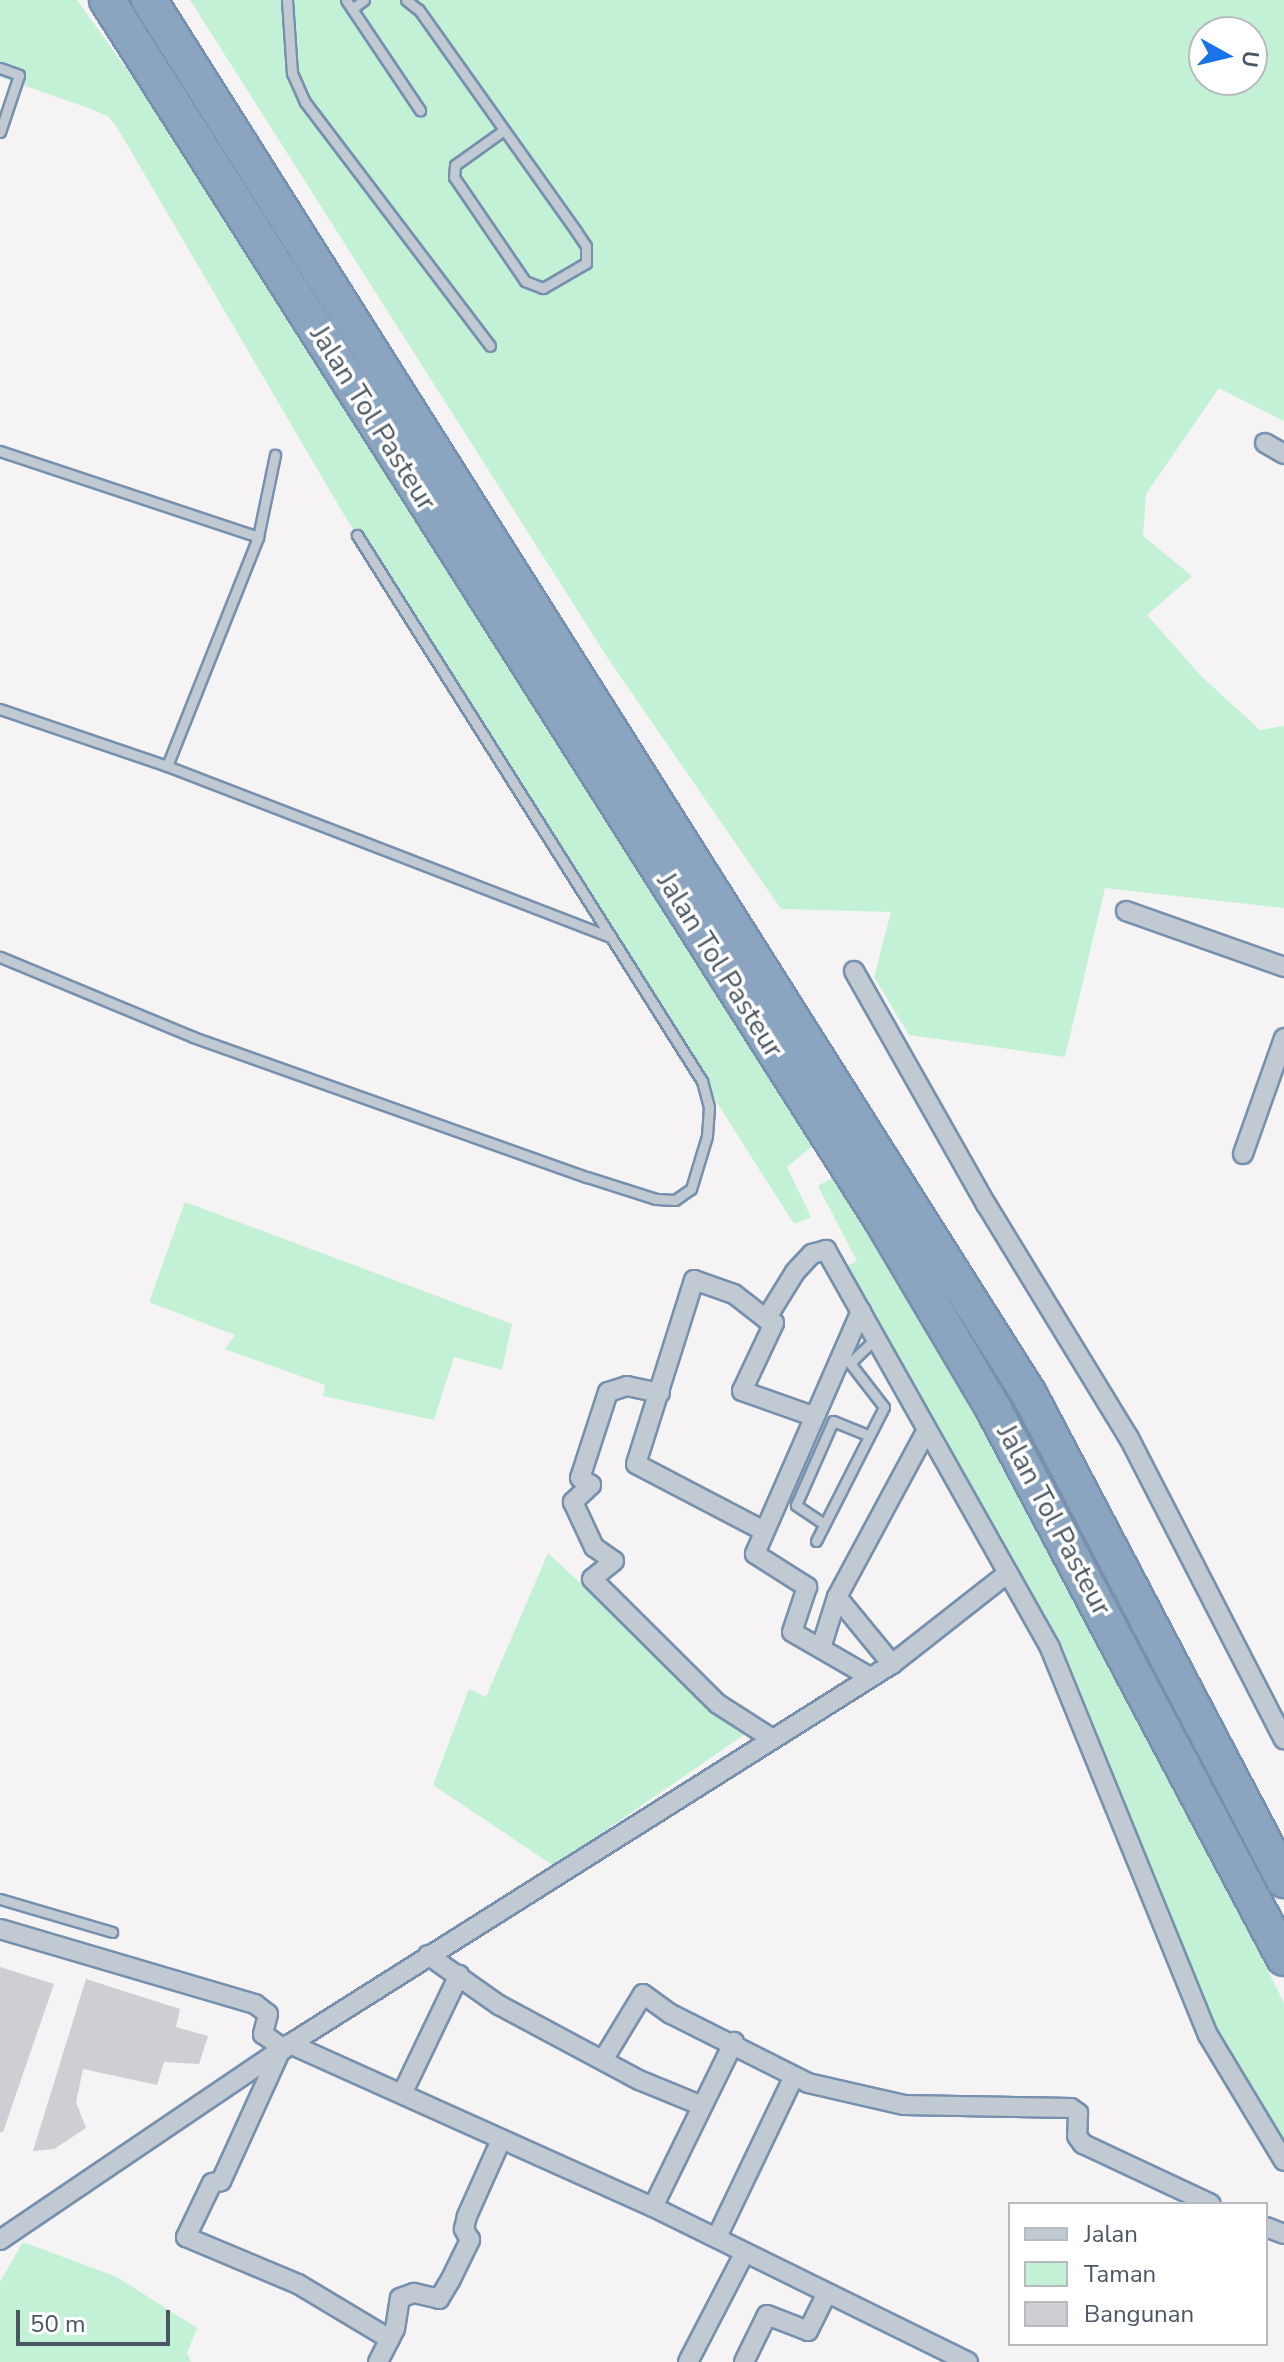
<!DOCTYPE html>
<style>
body{margin:0}
#map{position:relative;width:1284px;height:2362px;overflow:hidden;background:#f5f3f3;font-family:"Nunito Sans",sans-serif}
div>[style]{position:absolute}
.green>*{inset:0;background:#c3f1d5}
.building>*{inset:0;background:#cdcfd5}
.roads{filter:drop-shadow(2px 0 #7690ad) drop-shadow(-2px 0 #7690ad) drop-shadow(0 2px #7690ad) drop-shadow(0 -2px #7690ad)}
.lane>*{height:9px;margin:-4.5px;padding:0 4.5px;transform-origin:4.5px;border-radius:4.5px;background:#c1cad2}
.street>*{height:18px;margin:-9px;padding:0 9px;transform-origin:9px;border-radius:9px;background:#c1cad2}
.highway>*{height:34px;margin:-17px;padding:0 17px;transform-origin:17px;border-radius:17px;background:#8ba5c1}
span{translate:-50% -50%;white-space:nowrap;text-align:center;line-height:1.15;-webkit-text-stroke:7px #fff;paint-order:stroke}
.street-label{font-size:28px;color:#4a5661}
.legend{position:absolute;left:1008px;top:2202px;width:260px;height:144px;box-sizing:border-box;background:#fff;border:2px solid #b7bbc0;margin:0;padding:10px 14px;list-style:none;font-size:24px;color:#4a5661}
.legend li{display:flex;align-items:center;gap:16px;height:40px}
.legend b{width:40px;border:2px solid #b7bbc0}
.north{position:absolute;left:1188px;top:16px;width:80px;height:80px;box-sizing:border-box;background:#fff;border:2px solid #b7bbc0;border-radius:50%;rotate:98deg;font-size:22px;font-weight:700;line-height:32px;text-align:center;color:#4a5661}
.north::after{content:'';display:block;margin:auto;width:28px;height:36px;background:#1a73e8;clip-path:polygon(50% 0,100% 100%,50% 72%,0 100%)}
.scale{position:absolute;left:16px;top:2310px;width:154px;height:36px;box-sizing:border-box;border:4px solid #4a5661;border-top:0;padding-left:10px;font-size:24px;line-height:28px;white-space:nowrap;color:#4a5661;-webkit-text-stroke:6px #fff;paint-order:stroke}
</style>
<div id="map">
<div class="green">
<div style="clip-path:polygon(0 0,77px 0,154px 107px,815px 1144px,787px 1167px,811px 1217px,794px 1224px,343px 513px,118px 129px,109px 117px,91px 109px,0 77px)"></div>
<div style="clip-path:polygon(evenodd,190px 0,1284px 0,1284px 421px,1219px 388px,1146px 494px,1143px 536px,1192px 576px,1147px 615px,1201px 676px,1260px 730px,1284px 726px,1284px 908px,1105px 888px,1065px 1057px,909px 1035px,874px 977px,891px 912px,781px 909px,609px 660px,190px 0,1204px 32px,1252px 32px,1252px 80px,1204px 80px,1204px 32px)"></div>
<div style="clip-path:polygon(839px 1174px,1086px 1605px,1284px 2003px,1284px 2150px,1210px 2018px,1052px 1638px,845px 1267px,857px 1261px,818px 1186px)"></div>
<div style="clip-path:polygon(185px 1202px,512px 1324px,502px 1370px,454px 1357px,434px 1420px,323px 1396px,325px 1385px,225px 1349px,235px 1335px,149px 1302px)"></div>
<div style="clip-path:polygon(548px 1553px,716px 1709px,751px 1730px,554px 1866px,433px 1785px,469px 1689px,486px 1697px)"></div>
<div style="clip-path:polygon(23px 2242px,117px 2277px,197px 2328px,187px 2353px,191px 2362px,0 2362px,0 2282px)"></div>
</div>
<div class="building">
<div style="clip-path:polygon(0 1967px,54px 1984px,3px 2132px,0 2132px)"></div>
<div style="clip-path:polygon(86px 1979px,180px 2009px,176px 2027px,208px 2036px,199px 2064px,164px 2062px,157px 2085px,83px 2069px,76px 2102px,86px 2128px,54px 2149px,33px 2151px)"></div>
</div>
<div class="roads">
<div class="lane">
<div style="left:287px;top:0;width:73px;rotate:86.1deg"></div>
<div style="left:292px;top:73px;width:32px;rotate:66deg"></div>
<div style="left:305px;top:102px;width:306px;rotate:52.8deg"></div>
<div style="left:346px;top:0;width:133px;rotate:56.1deg"></div>
<div style="left:406px;top:0;width:16px;rotate:38deg"></div>
<div style="left:419px;top:10px;width:271px;rotate:54.6deg"></div>
<div style="left:576px;top:231px;width:18px;rotate:56deg"></div>
<div style="left:586px;top:246px;width:17px;rotate:90deg"></div>
<div style="left:586px;top:263px;width:50px;rotate:149.8deg"></div>
<div style="left:543px;top:288px;width:19px;rotate:-159deg"></div>
<div style="left:525px;top:281px;width:126px;rotate:-124.3deg"></div>
<div style="left:454px;top:177px;width:12px;rotate:-85deg"></div>
<div style="left:455px;top:165px;width:60px;rotate:-35.5deg"></div>
<div style="left:352px;top:9px;width:15px;rotate:-37deg"></div>
<div style="left:0;top:68px;width:20px;rotate:20deg"></div>
<div style="left:19px;top:75px;width:60px;rotate:108.4deg"></div>
<div style="left:0;top:451px;width:272px;rotate:18.4deg"></div>
<div style="left:0;top:709px;width:176px;rotate:18.8deg"></div>
<div style="left:167px;top:766px;width:246px;rotate:-68.3deg"></div>
<div style="left:258px;top:537px;width:84px;rotate:-78.3deg"></div>
<div style="left:167px;top:766px;width:473px;rotate:21.1deg"></div>
<div style="left:0;top:957px;width:209px;rotate:22.5deg"></div>
<div style="left:193px;top:1037px;width:418px;rotate:19.6deg"></div>
<div style="left:587px;top:1177px;width:72px;rotate:17.7deg"></div>
<div style="left:656px;top:1199px;width:19px;rotate:3deg"></div>
<div style="left:675px;top:1200px;width:19px;rotate:-35deg"></div>
<div style="left:691px;top:1189px;width:55px;rotate:-73.2deg"></div>
<div style="left:707px;top:1136px;width:29px;rotate:-86deg"></div>
<div style="left:709px;top:1107px;width:27px;rotate:-105deg"></div>
<div style="left:702px;top:1081px;width:646px;rotate:-122.29deg"></div>
<div style="left:824px;top:1524px;width:34px;rotate:-146deg"></div>
<div style="left:796px;top:1505px;width:92px;rotate:-66.2deg"></div>
<div style="left:833px;top:1421px;width:38px;rotate:22deg"></div>
<div style="left:816px;top:1541px;width:150px;rotate:-63.1deg"></div>
<div style="left:884px;top:1407px;width:56px;rotate:-127.7deg"></div>
<div style="left:850px;top:1363px;width:35px;rotate:-44deg"></div>
<div style="left:0;top:1899px;width:117px;rotate:16.4deg"></div>
</div>
<div class="street">
<div style="left:1265px;top:443px;width:22px;rotate:30deg"></div>
<div style="left:1126px;top:911px;width:168px;rotate:19.5deg"></div>
<div style="left:854px;top:971px;width:268px;rotate:60.5deg"></div>
<div style="left:986px;top:1204px;width:274px;rotate:58.6deg"></div>
<div style="left:1129px;top:1438px;width:339px;rotate:62.8deg"></div>
<div style="left:1243px;top:1154px;width:123px;rotate:-70.5deg"></div>
<div style="left:861px;top:1311px;width:265px;rotate:113.6deg"></div>
<div style="left:755px;top:1554px;width:62px;rotate:32.4deg"></div>
<div style="left:807px;top:1587px;width:47px;rotate:108.4deg"></div>
<div style="left:792px;top:1632px;width:90px;rotate:30deg"></div>
<div style="left:766px;top:1319px;width:9px;rotate:27deg"></div>
<div style="left:774px;top:1323px;width:75px;rotate:115.2deg"></div>
<div style="left:742px;top:1391px;width:75px;rotate:19.4deg"></div>
<div style="left:660px;top:1393px;width:34px;rotate:-168deg"></div>
<div style="left:627px;top:1386px;width:20px;rotate:162deg"></div>
<div style="left:608px;top:1392px;width:90px;rotate:108deg"></div>
<div style="left:580px;top:1478px;width:13px;rotate:32deg"></div>
<div style="left:591px;top:1485px;width:25px;rotate:137deg"></div>
<div style="left:573px;top:1502px;width:50px;rotate:65deg"></div>
<div style="left:594px;top:1547px;width:24px;rotate:35deg"></div>
<div style="left:614px;top:1561px;width:28px;rotate:141deg"></div>
<div style="left:592px;top:1579px;width:177px;rotate:44.8deg"></div>
<div style="left:718px;top:1704px;width:63px;rotate:32.7deg"></div>
<div style="left:764px;top:1531px;width:144px;rotate:-152.4deg"></div>
<div style="left:636px;top:1464px;width:193px;rotate:-72.5deg"></div>
<div style="left:694px;top:1280px;width:42px;rotate:19.3deg"></div>
<div style="left:734px;top:1294px;width:41px;rotate:38deg"></div>
<div style="left:766px;top:1319px;width:55px;rotate:-58.3deg"></div>
<div style="left:795px;top:1272px;width:25px;rotate:-47deg"></div>
<div style="left:812px;top:1254px;width:15px;rotate:-16deg"></div>
<div style="left:826px;top:1250px;width:457px;rotate:60.6deg"></div>
<div style="left:1050px;top:1648px;width:418px;rotate:67.8deg"></div>
<div style="left:1208px;top:2035px;width:147px;rotate:58.9deg"></div>
<div style="left:837px;top:1597px;width:87px;rotate:50.6deg"></div>
<div style="left:821px;top:1648px;width:53px;rotate:-72.6deg"></div>
<div style="left:837px;top:1597px;width:187px;rotate:-61.7deg"></div>
<div style="left:0;top:1929px;width:266px;rotate:16.4deg"></div>
<div style="left:255px;top:2004px;width:16px;rotate:38deg"></div>
<div style="left:268px;top:2014px;width:21px;rotate:104deg"></div>
<div style="left:263px;top:2034px;width:26px;rotate:36deg"></div>
<div style="left:428px;top:1955px;width:87px;rotate:35.2deg"></div>
<div style="left:499px;top:2005px;width:159px;rotate:28.2deg"></div>
<div style="left:639px;top:2080px;width:66px;rotate:22.3deg"></div>
<div style="left:290px;top:2044px;width:398px;rotate:24.2deg"></div>
<div style="left:653px;top:2207px;width:351px;rotate:26.2deg"></div>
<div style="left:279px;top:2054px;width:140px;rotate:114.5deg"></div>
<div style="left:221px;top:2181px;width:9px;rotate:167deg"></div>
<div style="left:212px;top:2183px;width:60px;rotate:115.7deg"></div>
<div style="left:186px;top:2237px;width:121px;rotate:22.8deg"></div>
<div style="left:298px;top:2284px;width:107px;rotate:30.9deg"></div>
<div style="left:603px;top:2060px;width:77px;rotate:-58.8deg"></div>
<div style="left:643px;top:1994px;width:34px;rotate:36deg"></div>
<div style="left:671px;top:2014px;width:153px;rotate:26.7deg"></div>
<div style="left:808px;top:2083px;width:98px;rotate:12.9deg"></div>
<div style="left:904px;top:2105px;width:167px;rotate:1deg"></div>
<div style="left:1071px;top:2108px;width:9px;rotate:36deg"></div>
<div style="left:1078px;top:2113px;width:23px;rotate:92deg"></div>
<div style="left:1077px;top:2136px;width:10px;rotate:53deg"></div>
<div style="left:1083px;top:2144px;width:141px;rotate:25.1deg"></div>
<div style="left:403px;top:2092px;width:130px;rotate:-64.4deg"></div>
<div style="left:653px;top:2207px;width:184px;rotate:-63.9deg"></div>
<div style="left:1266px;top:2227px;width:19px;rotate:21deg"></div>
<div style="left:717px;top:2237px;width:178px;rotate:-64.4deg"></div>
<div style="left:0;top:2240px;width:350px;rotate:-34.1deg"></div>
<div style="left:290px;top:2044px;width:712px;rotate:-32.26deg"></div>
<div style="left:892px;top:1664px;width:147px;rotate:-38.1deg"></div>
<div style="left:378px;top:2362px;width:37px;rotate:-63deg"></div>
<div style="left:395px;top:2329px;width:31px;rotate:-81deg"></div>
<div style="left:400px;top:2298px;width:15px;rotate:-20deg"></div>
<div style="left:414px;top:2293px;width:26px;rotate:13deg"></div>
<div style="left:439px;top:2299px;width:21px;rotate:-59deg"></div>
<div style="left:450px;top:2281px;width:46px;rotate:-64deg"></div>
<div style="left:470px;top:2240px;width:13px;rotate:-119deg"></div>
<div style="left:464px;top:2229px;width:13px;rotate:-77deg"></div>
<div style="left:467px;top:2216px;width:83px;rotate:-65.9deg"></div>
<div style="left:688px;top:2362px;width:122px;rotate:-62.6deg"></div>
<div style="left:744px;top:2362px;width:52px;rotate:-63.9deg"></div>
<div style="left:767px;top:2315px;width:44px;rotate:21.3deg"></div>
<div style="left:808px;top:2331px;width:40px;rotate:-63.4deg"></div>
</div>
<div class="highway">
<div style="left:107px;top:0;width:1442px;rotate:57.58deg"></div>
<div style="left:880px;top:1217px;width:224px;rotate:59.4deg"></div>
<div style="left:994px;top:1410px;width:620px;rotate:62.11deg"></div>
<div style="left:149px;top:0;width:1649px;rotate:57.74deg"></div>
<div style="left:1029px;top:1394px;width:549px;rotate:62.31deg"></div>
</div>
</div>
<div class="street-label">
<span style="left:373px;top:418px;rotate:58deg">Jalan Tol Pasteur</span>
<span style="left:720px;top:965px;rotate:58deg">Jalan Tol Pasteur</span>
<span style="left:1054px;top:1520px;rotate:62deg">Jalan Tol Pasteur</span>
</div>
<ul class="legend">
<li><b style="height:10px;background:#c1cad2"></b>Jalan</li>
<li><b style="height:22px;background:#c3f1d5"></b>Taman</li>
<li><b style="height:22px;background:#cdcfd5"></b>Bangunan</li>
</ul>
<div class="north">U</div>
<div class="scale">50 m</div>
</div>
